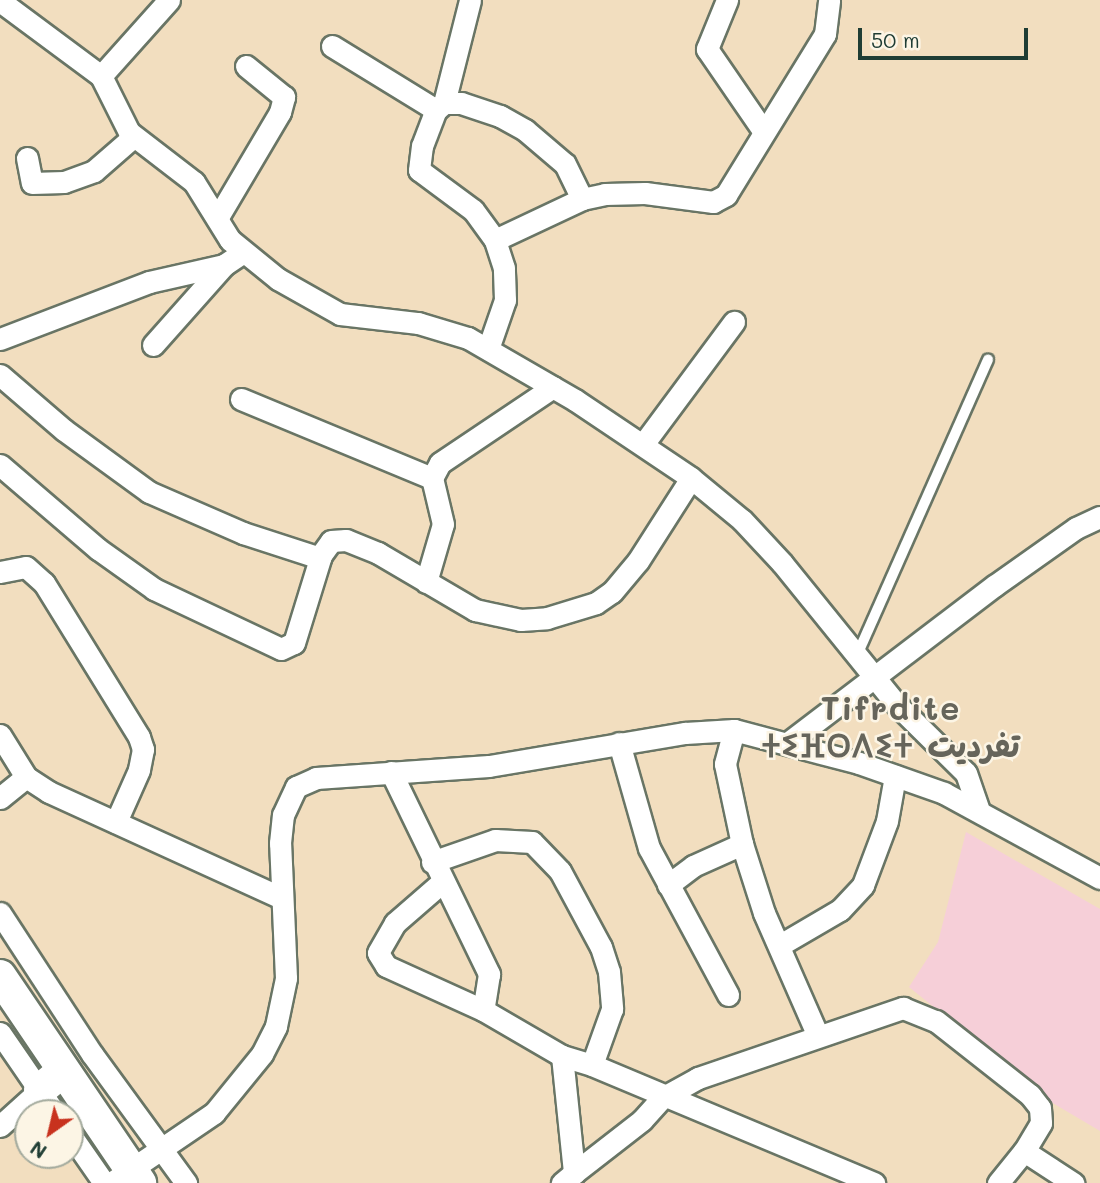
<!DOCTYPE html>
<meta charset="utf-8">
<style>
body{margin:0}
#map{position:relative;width:1100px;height:1183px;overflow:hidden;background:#f2debf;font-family:Mali,"Playpen Sans Arabic","Noto Sans Tifinagh",sans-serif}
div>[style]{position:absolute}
.built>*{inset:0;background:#f6cfd8}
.roads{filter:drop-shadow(2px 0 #697565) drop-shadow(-2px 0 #697565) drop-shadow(0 2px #697565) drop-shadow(0 -2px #697565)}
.service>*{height:10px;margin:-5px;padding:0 5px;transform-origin:5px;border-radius:5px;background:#fff}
.minor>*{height:21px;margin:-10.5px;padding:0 10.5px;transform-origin:10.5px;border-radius:10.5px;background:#fff}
.secondary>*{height:32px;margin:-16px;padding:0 16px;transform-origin:16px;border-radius:16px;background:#fff}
span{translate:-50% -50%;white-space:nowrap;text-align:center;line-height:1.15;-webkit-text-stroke:5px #fcf5e5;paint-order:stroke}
.district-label{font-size:32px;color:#66655b;font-weight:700;letter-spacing:2px}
.north{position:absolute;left:14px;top:1099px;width:70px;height:70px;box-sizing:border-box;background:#fcf5e5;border:2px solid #a4ab9e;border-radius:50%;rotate:214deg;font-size:19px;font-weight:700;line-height:28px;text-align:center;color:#1f3d34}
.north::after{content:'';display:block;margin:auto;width:24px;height:32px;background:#c8321e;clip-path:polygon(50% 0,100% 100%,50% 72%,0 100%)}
.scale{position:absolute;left:858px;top:28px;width:170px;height:32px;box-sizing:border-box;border:4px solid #1f3d34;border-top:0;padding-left:9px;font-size:21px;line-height:24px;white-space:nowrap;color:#1f3d34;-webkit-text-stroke:5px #fcf5e5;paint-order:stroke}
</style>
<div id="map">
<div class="built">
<div style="clip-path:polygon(966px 832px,1100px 909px,1100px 1131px,1051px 1102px,909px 987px,938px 942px)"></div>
</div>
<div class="roads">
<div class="service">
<div style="left:858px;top:653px;width:321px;rotate:-66.1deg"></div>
</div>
<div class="minor">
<div style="left:727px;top:0;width:53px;rotate:112.2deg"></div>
<div style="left:707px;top:49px;width:97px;rotate:55.5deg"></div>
<div style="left:0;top:1px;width:126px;rotate:36.6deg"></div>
<div style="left:101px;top:76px;width:63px;rotate:63.4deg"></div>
<div style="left:129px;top:132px;width:82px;rotate:37.6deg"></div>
<div style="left:194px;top:182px;width:68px;rotate:58.2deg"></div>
<div style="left:230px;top:240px;width:62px;rotate:39.1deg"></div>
<div style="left:278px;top:279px;width:71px;rotate:29.4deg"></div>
<div style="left:340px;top:314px;width:79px;rotate:6.6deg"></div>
<div style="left:418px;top:323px;width:52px;rotate:16.7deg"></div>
<div style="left:468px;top:338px;width:124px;rotate:30.1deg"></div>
<div style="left:575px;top:400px;width:140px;rotate:33.9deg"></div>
<div style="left:691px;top:478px;width:66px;rotate:39.5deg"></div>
<div style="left:742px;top:520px;width:59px;rotate:47.1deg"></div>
<div style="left:782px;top:563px;width:184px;rotate:51deg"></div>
<div style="left:898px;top:706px;width:95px;rotate:44.6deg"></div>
<div style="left:966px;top:773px;width:37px;rotate:71deg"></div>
<div style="left:332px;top:46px;width:122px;rotate:31.6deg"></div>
<div style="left:101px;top:76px;width:102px;rotate:-48.2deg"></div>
<div style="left:444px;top:103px;width:106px;rotate:-75.8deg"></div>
<div style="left:27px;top:158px;width:25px;rotate:79deg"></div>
<div style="left:32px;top:183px;width:32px;rotate:-2deg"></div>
<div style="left:64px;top:182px;width:32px;rotate:-20deg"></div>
<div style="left:94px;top:171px;width:52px;rotate:-41.1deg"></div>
<div style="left:218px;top:217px;width:122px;rotate:-59.4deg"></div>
<div style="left:280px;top:112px;width:16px;rotate:-75deg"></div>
<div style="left:284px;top:97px;width:49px;rotate:-140.8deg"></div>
<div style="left:495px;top:240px;width:96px;rotate:-25.2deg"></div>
<div style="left:582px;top:199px;width:24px;rotate:-12deg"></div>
<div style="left:605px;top:194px;width:40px;rotate:-1.4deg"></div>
<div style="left:645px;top:193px;width:69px;rotate:7.5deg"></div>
<div style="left:713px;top:202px;width:15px;rotate:-28deg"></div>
<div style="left:726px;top:195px;width:189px;rotate:-58.4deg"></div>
<div style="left:825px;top:34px;width:34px;rotate:-83deg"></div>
<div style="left:0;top:339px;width:160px;rotate:-20.9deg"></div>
<div style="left:149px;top:282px;width:77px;rotate:-12.8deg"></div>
<div style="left:224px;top:265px;width:22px;rotate:-34deg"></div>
<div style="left:153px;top:345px;width:107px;rotate:-48.4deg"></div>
<div style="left:488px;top:349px;width:52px;rotate:-70.9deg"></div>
<div style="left:505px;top:300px;width:32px;rotate:-92deg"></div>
<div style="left:504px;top:268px;width:29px;rotate:-108deg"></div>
<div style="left:495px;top:240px;width:37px;rotate:-126deg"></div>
<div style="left:473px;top:210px;width:67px;rotate:-143.5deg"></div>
<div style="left:419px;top:170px;width:24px;rotate:-83deg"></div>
<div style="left:422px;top:146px;width:39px;rotate:-69deg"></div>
<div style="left:436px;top:110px;width:11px;rotate:-41deg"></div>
<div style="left:444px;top:103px;width:17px"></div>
<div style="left:461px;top:103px;width:41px;rotate:18.4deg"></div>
<div style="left:500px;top:116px;width:29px;rotate:29deg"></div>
<div style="left:525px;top:130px;width:52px;rotate:40.4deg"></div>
<div style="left:565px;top:164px;width:39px;rotate:64deg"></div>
<div style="left:0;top:375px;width:84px;rotate:40.7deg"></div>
<div style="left:64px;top:430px;width:105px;rotate:36.1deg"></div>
<div style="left:149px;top:492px;width:103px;rotate:23.6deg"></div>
<div style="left:243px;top:533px;width:81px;rotate:18deg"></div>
<div style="left:241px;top:399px;width:207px;rotate:22.5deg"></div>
<div style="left:644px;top:443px;width:151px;rotate:-53.4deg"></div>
<div style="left:0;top:465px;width:129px;rotate:40.6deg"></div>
<div style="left:98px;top:549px;width:69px;rotate:35.5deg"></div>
<div style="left:154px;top:589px;width:140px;rotate:25.3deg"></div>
<div style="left:281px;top:649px;width:14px;rotate:-25deg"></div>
<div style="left:294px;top:643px;width:92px;rotate:-72.9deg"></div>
<div style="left:321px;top:555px;width:17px;rotate:-54deg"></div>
<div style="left:331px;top:541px;width:15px;rotate:-4deg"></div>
<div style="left:346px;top:540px;width:35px;rotate:22deg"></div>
<div style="left:378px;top:553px;width:113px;rotate:30.4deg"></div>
<div style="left:475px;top:610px;width:47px;rotate:12.3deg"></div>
<div style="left:521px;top:620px;width:26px;rotate:-4deg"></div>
<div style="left:547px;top:618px;width:51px;rotate:-17deg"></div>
<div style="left:596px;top:603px;width:19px;rotate:-35deg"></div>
<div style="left:612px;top:592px;width:40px;rotate:-50deg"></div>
<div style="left:638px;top:561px;width:98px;rotate:-57.4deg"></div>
<div style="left:0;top:572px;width:26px;rotate:-11deg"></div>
<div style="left:26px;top:567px;width:24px;rotate:42deg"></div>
<div style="left:44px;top:583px;width:181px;rotate:58.3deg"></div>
<div style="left:139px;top:737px;width:13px;rotate:72deg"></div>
<div style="left:143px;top:749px;width:21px;rotate:101deg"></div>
<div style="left:139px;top:770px;width:57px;rotate:113.9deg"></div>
<div style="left:426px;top:582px;width:60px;rotate:-73.7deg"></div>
<div style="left:443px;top:524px;width:47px;rotate:-103.4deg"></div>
<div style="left:432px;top:478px;width:17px;rotate:-62deg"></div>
<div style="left:440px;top:463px;width:136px;rotate:-33.9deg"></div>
<div style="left:734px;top:730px;width:35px;rotate:105deg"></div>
<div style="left:725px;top:764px;width:82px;rotate:78deg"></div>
<div style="left:742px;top:844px;width:72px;rotate:72.3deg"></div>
<div style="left:764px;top:913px;width:134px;rotate:66.3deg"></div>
<div style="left:0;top:735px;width:49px;rotate:58.2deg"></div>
<div style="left:26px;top:777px;width:27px;rotate:33deg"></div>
<div style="left:49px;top:792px;width:256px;rotate:24.5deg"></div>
<div style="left:789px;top:742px;width:258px;rotate:-37.3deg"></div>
<div style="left:994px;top:586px;width:100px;rotate:-35.3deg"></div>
<div style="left:1076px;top:528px;width:26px;rotate:-25deg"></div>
<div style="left:619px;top:743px;width:109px;rotate:74.1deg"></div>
<div style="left:649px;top:848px;width:167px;rotate:61.7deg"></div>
<div style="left:391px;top:772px;width:225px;rotate:64.1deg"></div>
<div style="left:489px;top:974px;width:36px;rotate:99deg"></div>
<div style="left:483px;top:1010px;width:91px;rotate:30.2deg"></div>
<div style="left:0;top:798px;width:33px;rotate:-39deg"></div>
<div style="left:432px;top:862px;width:67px;rotate:-19.2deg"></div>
<div style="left:495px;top:840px;width:37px;rotate:3deg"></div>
<div style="left:532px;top:842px;width:40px;rotate:46deg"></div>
<div style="left:560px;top:871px;width:86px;rotate:61.7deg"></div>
<div style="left:601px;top:947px;width:26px;rotate:72deg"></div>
<div style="left:609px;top:972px;width:37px;rotate:85deg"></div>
<div style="left:612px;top:1009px;width:59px;rotate:109.7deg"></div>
<div style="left:592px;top:1065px;width:31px;rotate:-163deg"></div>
<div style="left:562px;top:1056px;width:118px;rotate:84.1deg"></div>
<div style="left:574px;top:1173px;width:16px;rotate:140deg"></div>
<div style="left:441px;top:883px;width:61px;rotate:139deg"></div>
<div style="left:395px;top:923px;width:34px;rotate:120deg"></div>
<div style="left:378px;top:953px;width:15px;rotate:58deg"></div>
<div style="left:386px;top:966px;width:107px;rotate:24.4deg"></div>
<div style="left:668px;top:885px;width:31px;rotate:-37deg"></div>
<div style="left:693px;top:866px;width:54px;rotate:-24.2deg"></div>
<div style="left:0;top:913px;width:168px;rotate:56.9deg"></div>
<div style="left:92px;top:1054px;width:160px;rotate:53.9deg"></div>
<div style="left:780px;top:945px;width:69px;rotate:-30.3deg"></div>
<div style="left:840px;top:910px;width:34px;rotate:-47deg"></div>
<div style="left:863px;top:885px;width:68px;rotate:-69.4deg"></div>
<div style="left:887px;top:821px;width:46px;rotate:-79.9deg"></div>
<div style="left:0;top:1033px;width:97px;rotate:55.5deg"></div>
<div style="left:592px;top:1065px;width:306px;rotate:22.7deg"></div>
<div style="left:0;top:1126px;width:54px;rotate:-42deg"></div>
<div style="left:70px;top:1134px;width:60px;rotate:55.2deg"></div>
<div style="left:574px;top:1173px;width:86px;rotate:-37.9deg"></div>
<div style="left:642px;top:1120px;width:30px;rotate:-48deg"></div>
<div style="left:662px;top:1098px;width:41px;rotate:-29.1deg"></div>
<div style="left:698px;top:1078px;width:217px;rotate:-18.9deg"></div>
<div style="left:903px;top:1008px;width:35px;rotate:22deg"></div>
<div style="left:936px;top:1021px;width:120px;rotate:38.2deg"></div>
<div style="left:1030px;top:1095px;width:16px;rotate:52deg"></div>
<div style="left:1040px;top:1108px;width:15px;rotate:86deg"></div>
<div style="left:1041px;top:1123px;width:33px;rotate:121deg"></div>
<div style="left:1024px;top:1151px;width:59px;rotate:33.1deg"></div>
<div style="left:111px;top:1183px;width:125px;rotate:-34.2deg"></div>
<div style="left:214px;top:1113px;width:76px;rotate:-50.9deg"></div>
<div style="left:262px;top:1054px;width:31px;rotate:-63deg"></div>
<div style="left:276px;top:1026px;width:49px;rotate:-78.2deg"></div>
<div style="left:286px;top:978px;width:135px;rotate:-92.5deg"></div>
<div style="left:280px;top:843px;width:28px;rotate:-84deg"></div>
<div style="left:283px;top:815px;width:31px;rotate:-65deg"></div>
<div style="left:296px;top:787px;width:22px;rotate:-24deg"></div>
<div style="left:316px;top:778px;width:173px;rotate:-4deg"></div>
<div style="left:489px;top:766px;width:199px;rotate:-9.6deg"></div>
<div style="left:685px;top:733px;width:49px;rotate:-3.5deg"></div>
<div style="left:734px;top:730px;width:129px;rotate:14.8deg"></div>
<div style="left:859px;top:763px;width:90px;rotate:19.4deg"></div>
<div style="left:944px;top:793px;width:178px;rotate:28.6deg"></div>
<div style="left:998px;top:1183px;width:41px;rotate:-50.9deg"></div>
</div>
<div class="secondary">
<div style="left:0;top:976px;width:250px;rotate:55.9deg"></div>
<div style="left:40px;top:1090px;width:30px;rotate:-40deg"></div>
</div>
</div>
<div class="district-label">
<span style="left:891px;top:726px">Tifrdite<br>ⵜⵉⴼⵔⴷⵉⵜ تفرديت</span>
</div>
<div class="north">N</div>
<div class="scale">50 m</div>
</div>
